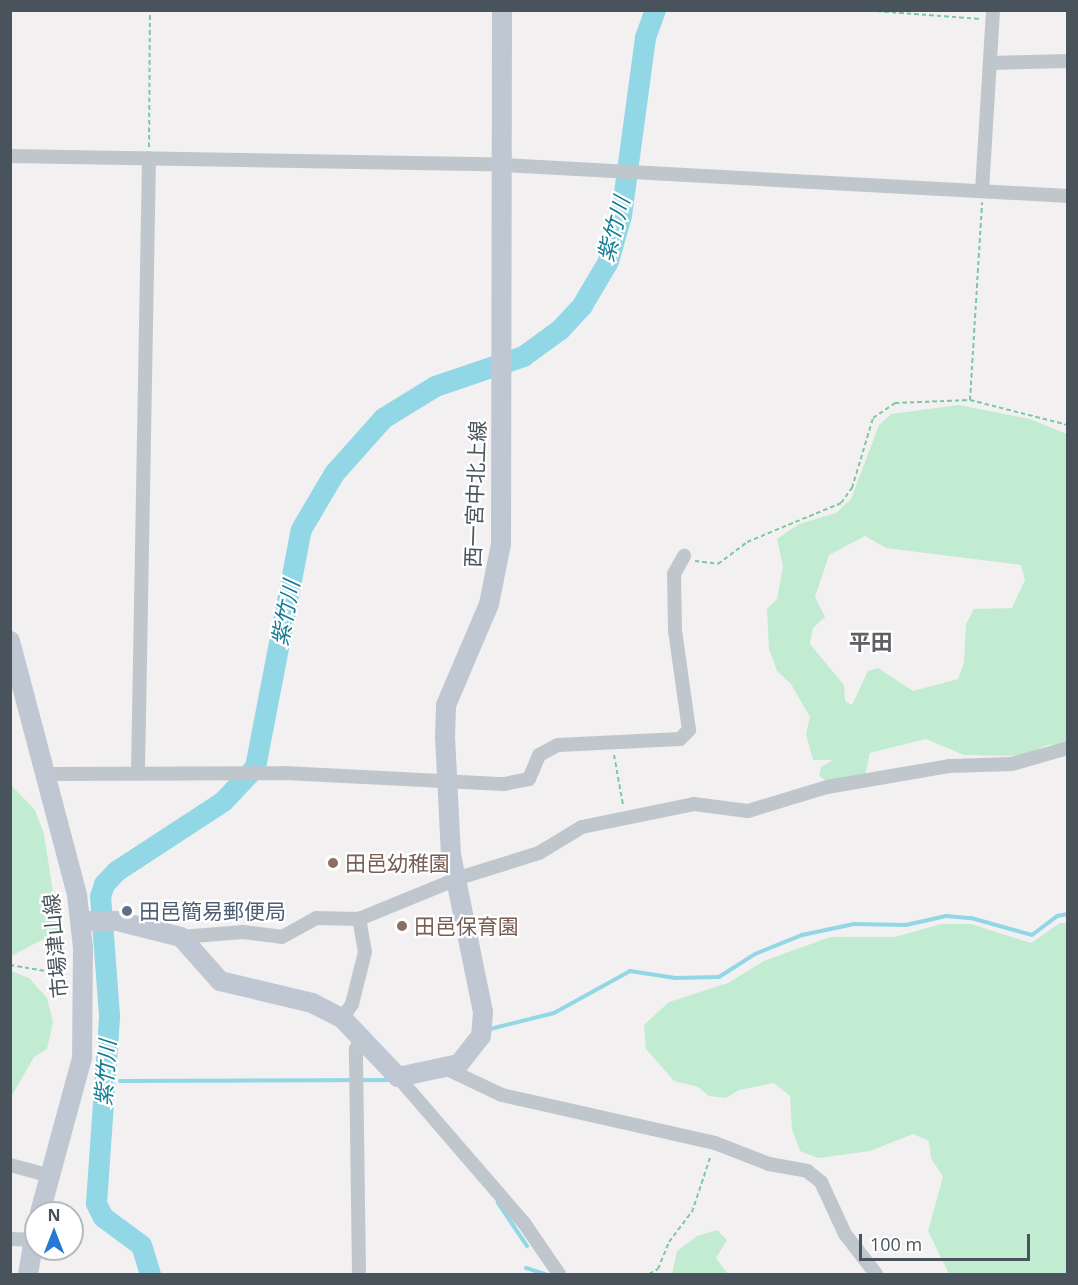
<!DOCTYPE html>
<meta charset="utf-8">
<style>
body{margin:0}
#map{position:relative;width:1078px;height:1285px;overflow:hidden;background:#f2f0f0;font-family:"Open Sans","Noto Sans JP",sans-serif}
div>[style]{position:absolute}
.green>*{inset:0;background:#c1ecd1}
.stream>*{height:4px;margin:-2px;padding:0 2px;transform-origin:2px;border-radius:2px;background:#92d7e6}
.river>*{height:21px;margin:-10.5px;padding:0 10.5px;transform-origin:10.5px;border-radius:10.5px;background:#92d7e6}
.path>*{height:2px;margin-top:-1px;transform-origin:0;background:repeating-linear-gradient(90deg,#7cc8a0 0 4.5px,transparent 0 7.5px)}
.street>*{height:14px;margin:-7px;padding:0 7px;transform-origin:7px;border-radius:7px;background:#bfc7cd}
.secondary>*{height:20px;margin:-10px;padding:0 10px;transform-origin:10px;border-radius:10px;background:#bfc8d2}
.dots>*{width:16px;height:16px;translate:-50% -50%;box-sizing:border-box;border:3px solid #fff;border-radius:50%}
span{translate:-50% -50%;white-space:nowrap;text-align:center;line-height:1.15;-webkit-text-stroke:4.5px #fff;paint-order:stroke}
.street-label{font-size:21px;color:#49535c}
.education-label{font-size:21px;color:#785e54}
.left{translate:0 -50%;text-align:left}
.service-label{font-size:21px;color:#4e5e75}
.water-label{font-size:22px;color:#167c93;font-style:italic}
.neighbourhood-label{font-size:22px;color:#5d6064;font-weight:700}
.frame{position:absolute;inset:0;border:12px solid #49535c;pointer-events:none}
.north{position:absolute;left:24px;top:1201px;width:60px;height:60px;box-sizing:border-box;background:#fff;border:2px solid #b6babe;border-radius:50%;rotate:0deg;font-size:16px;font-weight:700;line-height:24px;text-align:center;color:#49535c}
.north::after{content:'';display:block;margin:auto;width:21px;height:27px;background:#2678d5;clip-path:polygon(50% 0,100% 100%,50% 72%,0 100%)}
.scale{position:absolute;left:859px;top:1234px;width:171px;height:27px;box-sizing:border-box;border:3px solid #49535c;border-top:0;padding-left:8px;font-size:18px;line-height:21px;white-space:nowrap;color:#49535c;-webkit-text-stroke:4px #fff;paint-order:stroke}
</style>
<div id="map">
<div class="green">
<div style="clip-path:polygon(evenodd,959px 405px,1030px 419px,1067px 434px,1067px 744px,1047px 745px,1023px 756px,964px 755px,926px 739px,870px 753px,865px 776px,829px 782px,819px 776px,821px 767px,833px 760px,813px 760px,806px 734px,810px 717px,791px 684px,777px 671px,769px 649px,767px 609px,777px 599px,783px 566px,777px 539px,799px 524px,836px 513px,851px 499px,879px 425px,891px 414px,959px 405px,865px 536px,886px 548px,1021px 565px,1025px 580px,1012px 608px,974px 609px,966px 624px,964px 663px,958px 679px,913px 691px,878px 668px,868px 671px,852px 705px,845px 701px,844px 685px,810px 644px,813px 628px,825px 617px,815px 597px,829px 555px,865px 536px)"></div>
<div style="clip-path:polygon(10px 784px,35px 810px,44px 834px,59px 931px,11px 956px)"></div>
<div style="clip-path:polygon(1060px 923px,1067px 923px,1067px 1274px,949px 1274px,928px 1231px,943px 1177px,931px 1158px,929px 1141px,913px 1134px,870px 1151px,818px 1158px,800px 1151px,792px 1129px,790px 1096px,774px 1083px,739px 1090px,726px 1098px,709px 1096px,698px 1087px,674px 1081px,646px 1049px,644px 1025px,669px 1002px,728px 983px,764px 961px,830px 937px,895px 937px,941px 924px,971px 924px,1031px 943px)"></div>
<div style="clip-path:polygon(11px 971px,29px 978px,47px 998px,53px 1022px,47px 1049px,34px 1057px,11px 1097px)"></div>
<div style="clip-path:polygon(717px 1230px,727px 1240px,716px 1258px,728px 1274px,672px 1274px,677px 1251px,697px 1236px)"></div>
</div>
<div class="stream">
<div style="left:490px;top:1029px;width:66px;rotate:-14deg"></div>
<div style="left:554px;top:1013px;width:87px;rotate:-28.9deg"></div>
<div style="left:630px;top:971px;width:46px;rotate:8.8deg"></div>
<div style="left:675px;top:978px;width:44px;rotate:-1.3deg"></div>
<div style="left:719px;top:977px;width:43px;rotate:-32.6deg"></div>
<div style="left:755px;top:954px;width:51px;rotate:-22deg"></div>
<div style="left:802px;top:935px;width:53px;rotate:-11.9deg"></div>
<div style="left:854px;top:924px;width:52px;rotate:1.1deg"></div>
<div style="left:906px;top:925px;width:41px;rotate:-12.7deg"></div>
<div style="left:946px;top:916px;width:25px;rotate:5deg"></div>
<div style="left:971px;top:918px;width:63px;rotate:15.6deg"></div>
<div style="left:1032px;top:935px;width:31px;rotate:-37deg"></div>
<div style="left:1057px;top:916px;width:11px;rotate:-10deg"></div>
<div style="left:120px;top:1081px;width:270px;rotate:-0.2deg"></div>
<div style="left:498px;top:1203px;width:52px;rotate:56deg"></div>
<div style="left:526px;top:1268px;width:20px;rotate:18deg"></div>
</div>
<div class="river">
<div style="left:150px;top:1274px;width:30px;rotate:-107deg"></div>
<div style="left:141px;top:1245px;width:47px;rotate:-143.6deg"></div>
<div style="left:103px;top:1217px;width:16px;rotate:-117deg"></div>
<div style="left:96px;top:1203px;width:188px;rotate:-86deg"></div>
<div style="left:109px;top:1015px;width:119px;rotate:-94.3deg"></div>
<div style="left:100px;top:896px;width:13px;rotate:-72deg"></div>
<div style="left:104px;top:884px;width:18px;rotate:-47deg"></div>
<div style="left:116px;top:871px;width:128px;rotate:-33.2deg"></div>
<div style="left:223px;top:801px;width:47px;rotate:-46.7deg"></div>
<div style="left:255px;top:767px;width:242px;rotate:-79.1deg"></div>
<div style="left:301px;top:529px;width:65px;rotate:-59.5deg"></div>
<div style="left:334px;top:473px;width:74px;rotate:-48.3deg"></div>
<div style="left:383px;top:418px;width:61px;rotate:-31.6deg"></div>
<div style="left:435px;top:386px;width:93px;rotate:-18.8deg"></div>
<div style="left:523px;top:356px;width:46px;rotate:-36.1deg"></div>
<div style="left:560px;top:329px;width:33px;rotate:-47deg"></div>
<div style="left:582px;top:305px;width:51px;rotate:-59.4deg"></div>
<div style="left:608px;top:261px;width:48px;rotate:-74.2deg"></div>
<div style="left:621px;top:215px;width:180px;rotate:-82.3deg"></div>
<div style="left:645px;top:37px;width:29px;rotate:-70deg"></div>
</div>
<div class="path">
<div style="left:862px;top:10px;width:119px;rotate:4.3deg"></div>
<div style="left:149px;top:147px;width:137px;rotate:-89.6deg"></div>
<div style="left:970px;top:400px;width:198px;rotate:-86.5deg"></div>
<div style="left:695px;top:561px;width:23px;rotate:7deg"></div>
<div style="left:718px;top:564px;width:36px;rotate:-37deg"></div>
<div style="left:747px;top:542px;width:102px;rotate:-22.5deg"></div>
<div style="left:841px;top:503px;width:19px;rotate:-54deg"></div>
<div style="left:852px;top:488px;width:73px;rotate:-73.3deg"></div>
<div style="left:873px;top:418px;width:27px;rotate:-34deg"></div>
<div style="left:895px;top:403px;width:75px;rotate:-2.3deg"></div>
<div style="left:970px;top:400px;width:101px;rotate:14.3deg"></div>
<div style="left:614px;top:755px;width:51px;rotate:79.8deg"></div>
<div style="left:10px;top:965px;width:60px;rotate:9.6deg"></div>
<div style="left:649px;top:1274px;width:10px;rotate:-29deg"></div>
<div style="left:658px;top:1269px;width:29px;rotate:-68deg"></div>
<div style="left:669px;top:1242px;width:38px;rotate:-53deg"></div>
<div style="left:692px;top:1212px;width:60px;rotate:-71.6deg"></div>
</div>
<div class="street">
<div style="left:990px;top:63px;width:78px;rotate:-1.5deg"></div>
<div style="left:10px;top:156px;width:492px;rotate:1deg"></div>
<div style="left:502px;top:165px;width:567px;rotate:3.13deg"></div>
<div style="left:982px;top:191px;width:181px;rotate:-86.5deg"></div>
<div style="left:138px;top:771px;width:613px;rotate:-88.97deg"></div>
<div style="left:46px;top:774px;width:238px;rotate:-0.2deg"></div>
<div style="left:284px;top:773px;width:220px;rotate:2.9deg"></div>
<div style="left:504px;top:784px;width:25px;rotate:-11deg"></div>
<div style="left:529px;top:779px;width:26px;rotate:-67deg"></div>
<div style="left:539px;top:755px;width:21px;rotate:-28deg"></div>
<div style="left:558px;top:745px;width:122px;rotate:-2.8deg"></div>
<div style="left:680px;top:739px;width:13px;rotate:-45deg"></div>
<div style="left:689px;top:730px;width:101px;rotate:-98deg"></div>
<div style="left:675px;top:630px;width:56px;rotate:-91deg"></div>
<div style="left:674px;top:574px;width:21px;rotate:-61deg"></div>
<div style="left:181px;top:937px;width:62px;rotate:-4.6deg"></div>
<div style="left:243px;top:932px;width:39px;rotate:7deg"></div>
<div style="left:282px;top:937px;width:39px;rotate:-29deg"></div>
<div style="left:316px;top:918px;width:43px;rotate:1.3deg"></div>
<div style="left:359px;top:919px;width:111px;rotate:-22.2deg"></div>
<div style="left:462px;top:877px;width:81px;rotate:-17.3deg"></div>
<div style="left:539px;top:853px;width:50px;rotate:-31.2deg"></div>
<div style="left:582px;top:827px;width:114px;rotate:-11.6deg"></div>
<div style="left:694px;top:804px;width:54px;rotate:7.4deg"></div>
<div style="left:748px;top:811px;width:83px;rotate:-16.9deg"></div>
<div style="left:827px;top:787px;width:125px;rotate:-9.7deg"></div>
<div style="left:950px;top:766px;width:62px;rotate:-1.8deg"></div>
<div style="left:1012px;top:764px;width:58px;rotate:-15.9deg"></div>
<div style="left:342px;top:1018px;width:17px;rotate:-54deg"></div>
<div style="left:352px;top:1004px;width:54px;rotate:-76deg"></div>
<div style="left:365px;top:952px;width:34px;rotate:-100deg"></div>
<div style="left:447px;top:1069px;width:61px;rotate:25.3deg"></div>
<div style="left:502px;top:1095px;width:218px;rotate:12.7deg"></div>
<div style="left:715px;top:1143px;width:58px;rotate:21.3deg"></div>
<div style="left:769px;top:1164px;width:39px;rotate:10deg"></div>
<div style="left:807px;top:1171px;width:18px;rotate:38deg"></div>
<div style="left:821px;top:1182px;width:57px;rotate:65.2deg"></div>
<div style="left:845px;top:1234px;width:51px;rotate:52.2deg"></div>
<div style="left:398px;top:1077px;width:193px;rotate:49.2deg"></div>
<div style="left:524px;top:1223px;width:62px;rotate:55.5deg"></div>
<div style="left:10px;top:1165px;width:42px;rotate:15deg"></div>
<div style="left:10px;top:1239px;width:23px;rotate:2deg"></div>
<div style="left:359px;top:1274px;width:225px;rotate:-90.8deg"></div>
<div style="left:356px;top:1049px;width:11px;rotate:-63deg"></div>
</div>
<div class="secondary">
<div style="left:10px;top:641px;width:263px;rotate:75.2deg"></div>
<div style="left:77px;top:895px;width:53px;rotate:83.5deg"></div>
<div style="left:83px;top:948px;width:110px;rotate:90.5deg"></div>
<div style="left:82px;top:1058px;width:161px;rotate:105.2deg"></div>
<div style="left:81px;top:921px;width:36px"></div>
<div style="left:117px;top:921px;width:66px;rotate:14deg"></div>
<div style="left:181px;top:937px;width:59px;rotate:48.4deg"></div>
<div style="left:220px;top:981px;width:95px;rotate:13.4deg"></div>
<div style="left:312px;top:1003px;width:34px;rotate:27deg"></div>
<div style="left:342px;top:1018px;width:81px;rotate:46.5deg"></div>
<div style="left:398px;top:1077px;width:62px;rotate:-12deg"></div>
<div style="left:459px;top:1064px;width:36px;rotate:-52deg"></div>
<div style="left:481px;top:1036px;width:24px;rotate:-85deg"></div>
<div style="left:483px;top:1012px;width:160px;rotate:-101.5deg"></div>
<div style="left:451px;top:855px;width:118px;rotate:-92.9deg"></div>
<div style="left:445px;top:737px;width:32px;rotate:-88deg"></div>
<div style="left:446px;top:705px;width:110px;rotate:-66.9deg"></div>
<div style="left:489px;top:604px;width:61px;rotate:-78.7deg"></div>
<div style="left:501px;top:544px;width:534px;rotate:-89.89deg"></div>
<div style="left:28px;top:1274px;width:47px;rotate:-80.1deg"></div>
</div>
<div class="dots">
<div style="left:333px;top:863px;background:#8d6e63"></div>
<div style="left:127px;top:911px;background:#5c6f8a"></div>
<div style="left:402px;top:926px;background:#8d6e63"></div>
</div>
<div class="street-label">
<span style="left:475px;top:494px;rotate:-88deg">西一宮中北上線</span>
<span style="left:55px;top:946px;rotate:-95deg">市場津山線</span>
</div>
<div class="education-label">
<span class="left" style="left:345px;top:863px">田邑幼稚園</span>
<span class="left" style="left:414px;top:926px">田邑保育園</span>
</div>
<div class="service-label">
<span class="left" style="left:139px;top:911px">田邑簡易郵便局</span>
</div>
<div class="water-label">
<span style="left:613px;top:229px;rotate:-75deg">紫竹川</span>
<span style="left:285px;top:613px;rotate:-79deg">紫竹川</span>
<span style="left:105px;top:1073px;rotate:-86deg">紫竹川</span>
</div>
<div class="neighbourhood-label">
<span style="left:871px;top:642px">平田</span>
</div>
<div class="frame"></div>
<div class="north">N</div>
<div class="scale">100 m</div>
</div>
